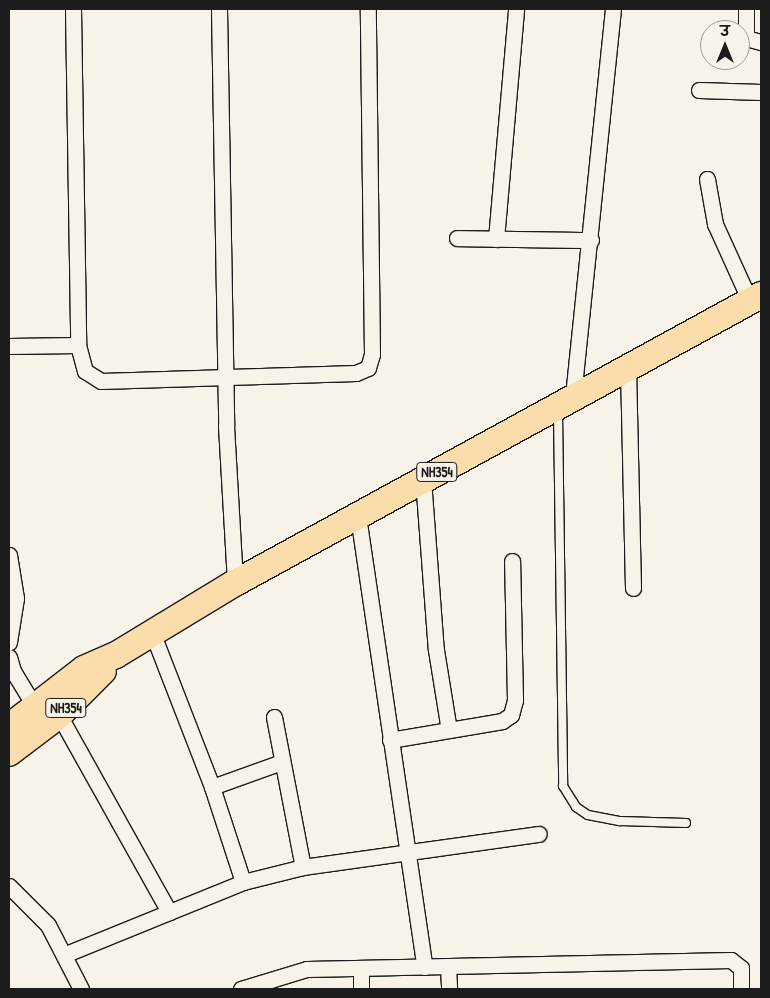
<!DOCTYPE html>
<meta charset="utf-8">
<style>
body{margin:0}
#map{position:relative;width:770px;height:998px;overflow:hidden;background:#f7f3e8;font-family:"Patrick Hand","Playpen Sans Deva",sans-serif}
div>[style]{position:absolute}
.roads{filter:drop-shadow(1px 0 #1c1c1c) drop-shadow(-1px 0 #1c1c1c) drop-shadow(0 1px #1c1c1c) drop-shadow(0 -1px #1c1c1c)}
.lane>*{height:8px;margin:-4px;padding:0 4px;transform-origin:4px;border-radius:4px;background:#f7f3e8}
.street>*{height:15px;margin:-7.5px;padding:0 7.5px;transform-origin:7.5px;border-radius:7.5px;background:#f7f3e8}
.highway>*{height:26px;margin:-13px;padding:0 13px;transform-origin:13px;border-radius:13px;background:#faddab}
span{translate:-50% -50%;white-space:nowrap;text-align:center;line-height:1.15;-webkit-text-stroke:4.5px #f7f3e8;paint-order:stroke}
.shield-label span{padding:1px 4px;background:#f7f3e8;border:1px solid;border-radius:4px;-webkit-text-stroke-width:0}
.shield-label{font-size:14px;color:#1c1c1c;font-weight:700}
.frame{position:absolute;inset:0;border:10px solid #1c1c1c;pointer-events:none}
.north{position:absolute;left:700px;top:20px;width:50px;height:50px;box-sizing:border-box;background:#f7f3e8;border:1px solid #9f9d96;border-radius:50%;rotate:0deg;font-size:14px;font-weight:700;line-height:20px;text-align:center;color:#1c1c1c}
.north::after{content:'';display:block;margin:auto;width:18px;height:22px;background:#1c1c1c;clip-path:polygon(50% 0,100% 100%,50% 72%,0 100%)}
</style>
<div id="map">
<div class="roads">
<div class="lane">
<div style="left:558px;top:412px;width:374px;rotate:89.2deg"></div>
<div style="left:563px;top:786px;width:25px;rotate:58deg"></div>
<div style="left:576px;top:807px;width:14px;rotate:34deg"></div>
<div style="left:588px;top:815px;width:33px;rotate:11deg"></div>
<div style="left:620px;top:821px;width:66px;rotate:1.7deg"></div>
</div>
<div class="street">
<div style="left:73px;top:9px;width:336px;rotate:89.1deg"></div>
<div style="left:78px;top:345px;width:27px;rotate:75deg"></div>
<div style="left:85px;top:371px;width:19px;rotate:32deg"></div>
<div style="left:101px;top:381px;width:255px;rotate:-1.8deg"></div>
<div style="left:356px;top:373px;width:13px;rotate:-23deg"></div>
<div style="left:368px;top:368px;width:15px;rotate:-74deg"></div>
<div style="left:372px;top:354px;width:345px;rotate:-90.7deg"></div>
<div style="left:219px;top:9px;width:417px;rotate:89deg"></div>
<div style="left:226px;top:426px;width:157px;rotate:86.7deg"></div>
<div style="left:746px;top:9px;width:29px;rotate:90deg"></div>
<div style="left:746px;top:38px;width:16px;rotate:15deg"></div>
<div style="left:699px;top:90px;width:62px;rotate:1.8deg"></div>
<div style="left:707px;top:179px;width:46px;rotate:79.9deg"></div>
<div style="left:715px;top:224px;width:85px;rotate:65.6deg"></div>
<div style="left:457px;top:238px;width:134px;rotate:0.9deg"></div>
<div style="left:496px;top:239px;width:231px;rotate:-85deg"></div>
<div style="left:9px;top:346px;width:69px;rotate:-0.8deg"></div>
<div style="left:628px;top:367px;width:221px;rotate:88.7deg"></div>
<div style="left:573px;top:396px;width:389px;rotate:-84.1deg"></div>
<div style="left:423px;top:479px;width:171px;rotate:85.7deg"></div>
<div style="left:436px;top:650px;width:81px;rotate:80.8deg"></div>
<div style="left:358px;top:516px;width:456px;rotate:81.6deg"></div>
<div style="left:9px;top:555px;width:44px;rotate:80.8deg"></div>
<div style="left:16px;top:598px;width:45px;rotate:99deg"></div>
<div style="left:152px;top:632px;width:166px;rotate:68.8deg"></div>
<div style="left:212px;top:787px;width:100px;rotate:71.9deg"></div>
<div style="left:9px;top:657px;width:15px;rotate:74deg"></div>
<div style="left:13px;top:671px;width:42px;rotate:58.6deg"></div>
<div style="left:59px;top:715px;width:226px;rotate:60.8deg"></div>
<div style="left:274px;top:717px;width:153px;rotate:79.1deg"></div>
<div style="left:390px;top:740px;width:114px;rotate:-9.6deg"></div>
<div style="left:502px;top:721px;width:11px;rotate:-34deg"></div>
<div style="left:511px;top:715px;width:16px;rotate:-75deg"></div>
<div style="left:515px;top:700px;width:139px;rotate:-91.2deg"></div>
<div style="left:212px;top:787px;width:74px;rotate:-19.7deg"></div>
<div style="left:9px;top:886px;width:55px;rotate:45deg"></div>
<div style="left:48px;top:925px;width:72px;rotate:62.7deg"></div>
<div style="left:66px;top:954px;width:191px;rotate:-22.1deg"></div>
<div style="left:243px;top:882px;width:62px;rotate:-14deg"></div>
<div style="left:303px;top:867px;width:238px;rotate:-8deg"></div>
<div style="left:448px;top:967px;width:22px;rotate:87deg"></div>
<div style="left:361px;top:968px;width:21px;rotate:90deg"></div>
<div style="left:241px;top:989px;width:69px;rotate:-16.9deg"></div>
<div style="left:307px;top:969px;width:424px;rotate:-1.2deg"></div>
<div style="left:731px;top:960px;width:13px;rotate:39deg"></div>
<div style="left:741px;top:968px;width:21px;rotate:90deg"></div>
</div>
<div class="highway">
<div style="left:9px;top:727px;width:95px;rotate:-37.7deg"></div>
<div style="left:84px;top:669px;width:35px;rotate:-24deg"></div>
<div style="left:116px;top:655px;width:139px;rotate:-31.2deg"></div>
<div style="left:235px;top:583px;width:600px;rotate:-28.7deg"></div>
<div style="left:9px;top:753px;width:63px;rotate:-37.2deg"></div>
<div style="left:59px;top:715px;width:62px;rotate:-45deg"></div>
</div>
</div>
<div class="shield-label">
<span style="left:437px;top:472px">NH354</span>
<span style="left:66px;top:708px">NH354</span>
</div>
<div class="frame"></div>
<div class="north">उ</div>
</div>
